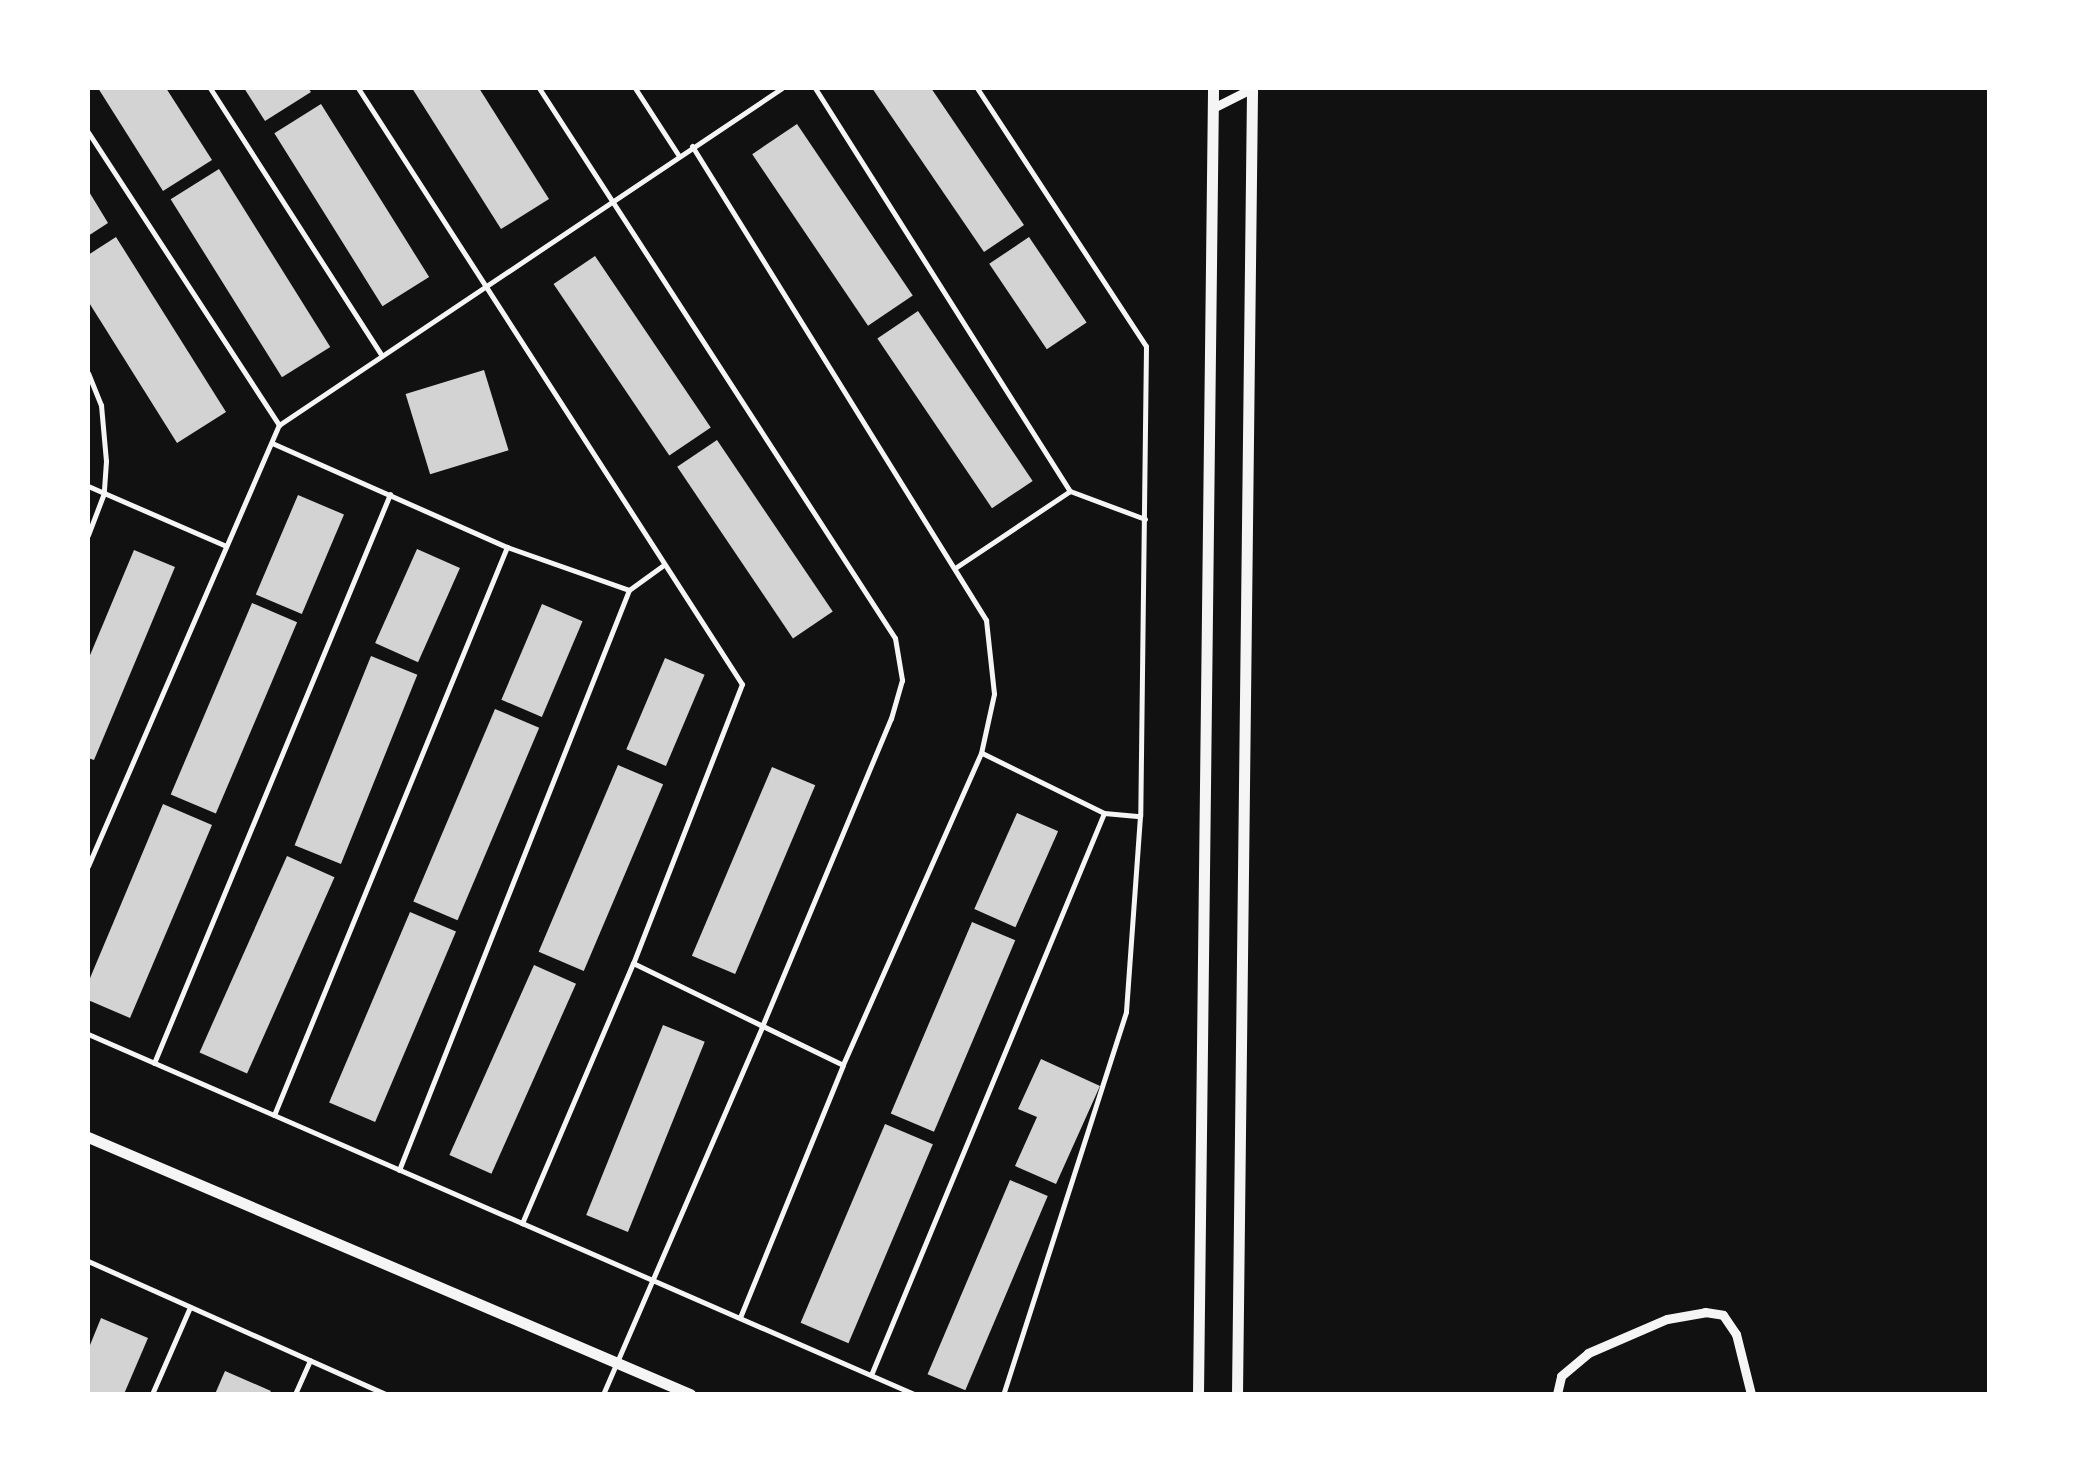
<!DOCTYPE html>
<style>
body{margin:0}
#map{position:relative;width:2077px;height:1482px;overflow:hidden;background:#111;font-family:"Alegreya Sans",sans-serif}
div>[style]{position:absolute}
.building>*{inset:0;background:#d3d3d3;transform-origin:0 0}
.service>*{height:5px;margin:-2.5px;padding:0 2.5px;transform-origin:2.5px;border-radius:2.5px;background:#f5f5f5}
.minor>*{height:9px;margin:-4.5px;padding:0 4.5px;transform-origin:4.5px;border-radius:4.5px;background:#f5f5f5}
.tertiary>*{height:11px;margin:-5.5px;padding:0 5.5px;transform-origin:5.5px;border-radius:5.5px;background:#f5f5f5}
span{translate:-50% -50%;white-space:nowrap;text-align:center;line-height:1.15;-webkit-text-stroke:9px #fff;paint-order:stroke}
.frame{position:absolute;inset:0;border:90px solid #fff;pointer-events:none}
</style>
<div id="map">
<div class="building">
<div style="clip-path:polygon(98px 88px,166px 88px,212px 160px,163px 191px)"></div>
<div style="clip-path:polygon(244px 88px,308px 88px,311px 92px,265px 121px)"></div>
<div style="clip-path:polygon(412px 88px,479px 88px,549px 199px,501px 229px)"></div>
<div style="clip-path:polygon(872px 88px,931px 88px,1024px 225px,984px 252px)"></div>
<div style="left:321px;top:104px;width:204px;height:55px;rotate:58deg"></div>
<div style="left:797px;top:124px;width:207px;height:54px;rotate:56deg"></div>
<div style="left:219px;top:169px;width:210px;height:57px;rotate:58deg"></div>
<div style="clip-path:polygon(88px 190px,108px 223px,88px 236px)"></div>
<div style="clip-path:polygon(116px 237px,226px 412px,177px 443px,88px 301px,88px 255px)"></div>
<div style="left:1029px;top:237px;width:103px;height:48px;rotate:56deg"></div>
<div style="left:595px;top:256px;width:207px;height:50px;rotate:56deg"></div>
<div style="left:918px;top:311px;width:205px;height:49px;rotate:56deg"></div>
<div style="left:484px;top:370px;width:84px;height:82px;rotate:73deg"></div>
<div style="left:717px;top:440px;width:207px;height:48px;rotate:56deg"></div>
<div style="left:298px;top:495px;width:50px;height:108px;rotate:23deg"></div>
<div style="left:417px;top:549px;width:47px;height:103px;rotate:24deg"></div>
<div style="clip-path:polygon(134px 550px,175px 567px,94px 760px,88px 758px,88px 660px)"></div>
<div style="left:252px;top:603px;width:49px;height:208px;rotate:23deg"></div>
<div style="left:542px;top:604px;width:44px;height:104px;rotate:23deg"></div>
<div style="left:371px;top:656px;width:50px;height:204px;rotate:22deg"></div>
<div style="left:665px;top:658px;width:43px;height:99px;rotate:23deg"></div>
<div style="left:495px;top:709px;width:48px;height:209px;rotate:23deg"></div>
<div style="left:618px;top:765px;width:49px;height:203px;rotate:23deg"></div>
<div style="left:772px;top:767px;width:47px;height:205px;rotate:23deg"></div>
<div style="clip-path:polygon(163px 804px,212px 825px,130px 1018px,88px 1000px,88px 983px)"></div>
<div style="left:1017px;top:813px;width:45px;height:105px;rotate:24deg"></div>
<div style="left:287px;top:856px;width:52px;height:215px;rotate:24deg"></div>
<div style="left:410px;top:912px;width:50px;height:207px;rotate:23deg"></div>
<div style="left:972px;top:922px;width:47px;height:208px;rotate:23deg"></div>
<div style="left:534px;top:965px;width:46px;height:208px;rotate:24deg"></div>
<div style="left:663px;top:1025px;width:45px;height:205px;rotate:22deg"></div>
<div style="clip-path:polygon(1041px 1059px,1100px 1086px,1056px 1184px,1015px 1166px,1037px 1117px,1018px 1109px)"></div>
<div style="left:885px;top:1124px;width:52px;height:216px;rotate:23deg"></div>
<div style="left:1010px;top:1180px;width:41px;height:211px;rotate:23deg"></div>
<div style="clip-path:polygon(101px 1318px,148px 1338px,124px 1394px,88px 1394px,88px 1350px)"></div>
<div style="clip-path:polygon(225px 1371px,271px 1391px,269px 1394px,215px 1394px)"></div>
</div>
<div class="service">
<div style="left:210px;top:88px;width:316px;rotate:57.3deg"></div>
<div style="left:358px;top:88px;width:709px;rotate:57.21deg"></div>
<div style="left:742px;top:684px;width:300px;rotate:111.3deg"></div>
<div style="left:633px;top:963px;width:283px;rotate:113.1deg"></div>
<div style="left:539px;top:88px;width:655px;rotate:57.09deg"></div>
<div style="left:895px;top:638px;width:43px;rotate:80.5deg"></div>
<div style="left:902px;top:680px;width:40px;rotate:106deg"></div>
<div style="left:891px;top:718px;width:335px;rotate:112.7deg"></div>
<div style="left:762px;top:1027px;width:400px;rotate:113.4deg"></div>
<div style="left:635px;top:88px;width:81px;rotate:57.1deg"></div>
<div style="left:815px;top:88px;width:477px;rotate:57.7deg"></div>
<div style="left:1070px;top:491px;width:80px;rotate:20.5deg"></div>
<div style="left:977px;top:88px;width:308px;rotate:56.8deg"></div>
<div style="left:1146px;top:346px;width:470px;rotate:90.7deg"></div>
<div style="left:1140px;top:816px;width:196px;rotate:94.1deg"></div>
<div style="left:1126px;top:1012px;width:401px;rotate:107.8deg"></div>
<div style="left:88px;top:132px;width:350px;rotate:56.9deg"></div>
<div style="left:692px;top:146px;width:558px;rotate:58.19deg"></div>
<div style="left:986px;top:620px;width:74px;rotate:83.8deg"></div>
<div style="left:994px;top:694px;width:60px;rotate:102.4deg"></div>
<div style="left:981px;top:753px;width:341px;rotate:113.9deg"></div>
<div style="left:843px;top:1065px;width:273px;rotate:112.2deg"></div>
<div style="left:88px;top:373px;width:35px;rotate:68deg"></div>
<div style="left:101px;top:405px;width:56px;rotate:84.9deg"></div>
<div style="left:106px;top:461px;width:32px;rotate:94deg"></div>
<div style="left:104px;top:493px;width:45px;rotate:110.9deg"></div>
<div style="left:272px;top:443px;width:257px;rotate:23.9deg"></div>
<div style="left:507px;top:547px;width:129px;rotate:19.4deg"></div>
<div style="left:629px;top:590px;width:41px;rotate:-36deg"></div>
<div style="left:88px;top:486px;width:150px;rotate:23.5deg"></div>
<div style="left:955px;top:568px;width:138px;rotate:-33.8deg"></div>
<div style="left:982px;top:753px;width:136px;rotate:26.2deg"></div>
<div style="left:1104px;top:813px;width:36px;rotate:5deg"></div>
<div style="left:88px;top:866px;width:481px;rotate:-66.6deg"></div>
<div style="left:279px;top:425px;width:605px;rotate:-33.82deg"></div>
<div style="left:633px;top:963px;width:233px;rotate:25.9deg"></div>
<div style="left:88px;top:1034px;width:901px;rotate:23.55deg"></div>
<div style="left:154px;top:1063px;width:616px;rotate:-67.47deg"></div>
<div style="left:274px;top:1115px;width:614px;rotate:-67.7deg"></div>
<div style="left:399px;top:1170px;width:624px;rotate:-68.37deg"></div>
<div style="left:88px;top:1261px;width:326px;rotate:24.1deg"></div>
<div style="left:871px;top:1375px;width:608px;rotate:-67.48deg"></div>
<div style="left:152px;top:1394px;width:95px;rotate:-66.4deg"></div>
<div style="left:295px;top:1394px;width:37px;rotate:-66deg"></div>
</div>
<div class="minor">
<div style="left:1213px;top:108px;width:45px;rotate:-26.6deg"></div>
<div style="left:1557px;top:1394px;width:18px;rotate:-77deg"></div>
<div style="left:1561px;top:1376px;width:35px;rotate:-40deg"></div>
<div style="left:1588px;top:1353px;width:86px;rotate:-23.3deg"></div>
<div style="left:1667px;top:1319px;width:39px;rotate:-10deg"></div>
<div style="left:1705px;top:1312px;width:18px;rotate:9deg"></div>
<div style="left:1723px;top:1315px;width:23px;rotate:56deg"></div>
<div style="left:1736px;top:1334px;width:62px;rotate:76deg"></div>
</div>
<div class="tertiary">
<div style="left:88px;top:1137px;width:655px;rotate:23.12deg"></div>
<div style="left:1198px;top:1394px;width:1306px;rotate:-89.34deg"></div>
<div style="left:1237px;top:1394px;width:1306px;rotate:-89.34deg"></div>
</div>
<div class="frame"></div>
</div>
